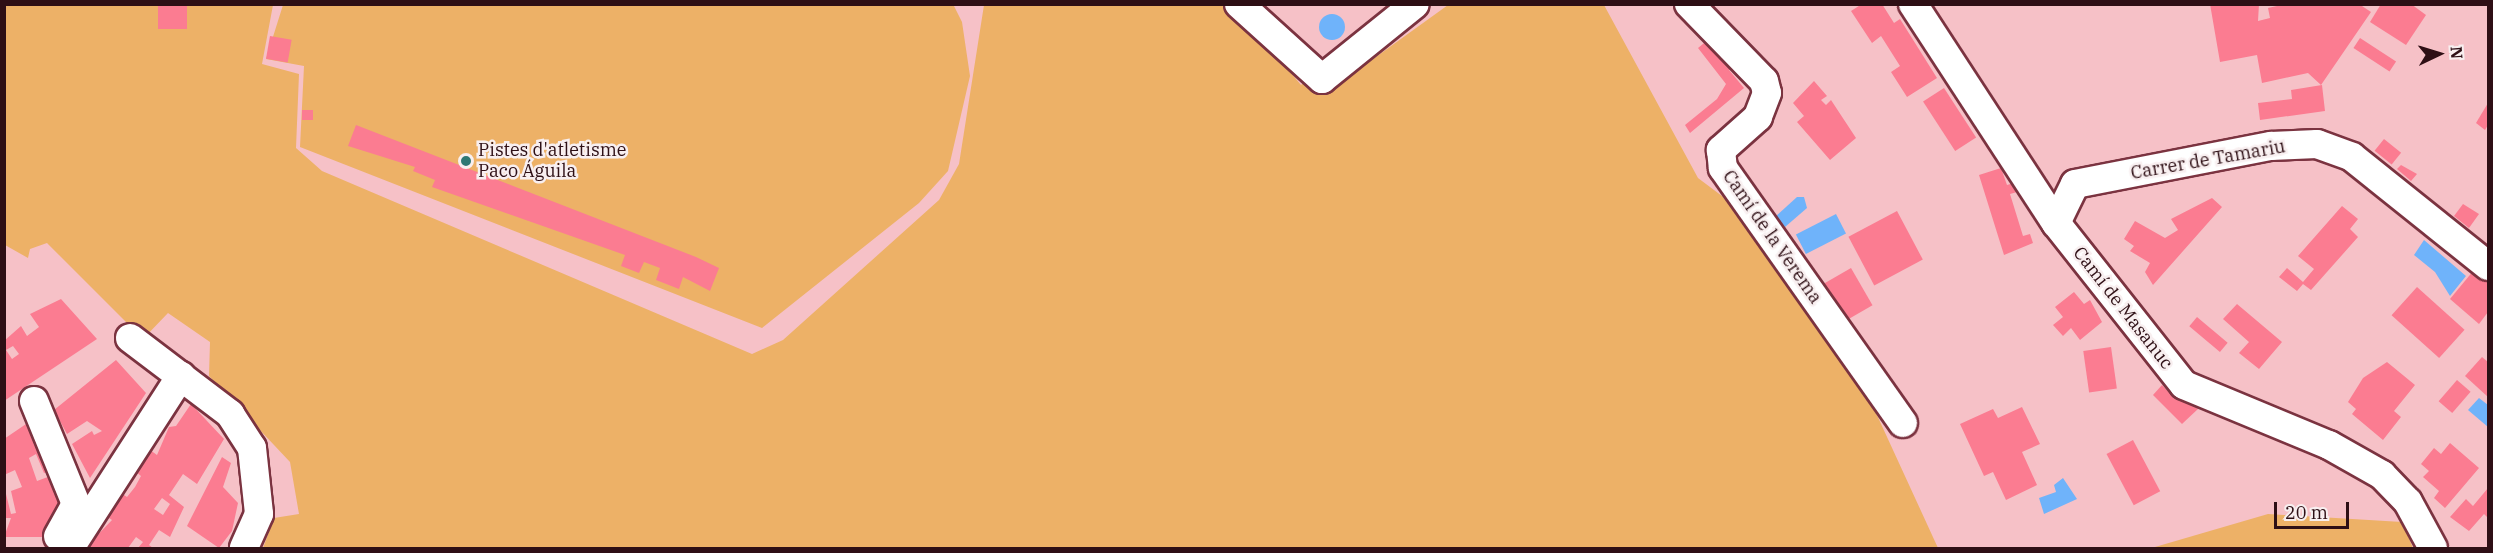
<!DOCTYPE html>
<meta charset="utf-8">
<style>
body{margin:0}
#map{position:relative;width:2493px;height:553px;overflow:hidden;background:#f6c1c7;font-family:"IBM Plex Serif",serif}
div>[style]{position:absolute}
.green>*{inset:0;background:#edb167}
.water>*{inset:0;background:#6fb3fa;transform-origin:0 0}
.round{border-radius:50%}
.building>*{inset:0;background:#fb7c91;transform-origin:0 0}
.roads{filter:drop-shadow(2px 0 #7b3340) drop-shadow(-2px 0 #7b3340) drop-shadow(0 2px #7b3340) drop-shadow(0 -2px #7b3340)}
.street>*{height:28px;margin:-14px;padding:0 14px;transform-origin:14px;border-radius:14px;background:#fff}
.dots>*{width:16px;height:16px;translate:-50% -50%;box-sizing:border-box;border:3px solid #f8eff0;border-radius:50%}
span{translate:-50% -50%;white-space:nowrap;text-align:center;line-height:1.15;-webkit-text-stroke:5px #f8eff0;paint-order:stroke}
.poi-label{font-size:18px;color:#2e0f15}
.left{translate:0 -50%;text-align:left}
.street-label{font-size:18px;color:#2e0f15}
.frame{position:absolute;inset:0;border:6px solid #2e0f15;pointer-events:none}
.north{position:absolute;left:2409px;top:24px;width:60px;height:60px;-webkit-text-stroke:4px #f8eff0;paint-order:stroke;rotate:86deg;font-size:16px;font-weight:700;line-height:24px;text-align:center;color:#2e0f15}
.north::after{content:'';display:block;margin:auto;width:21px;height:27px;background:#2e0f15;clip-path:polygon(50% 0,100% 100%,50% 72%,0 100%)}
.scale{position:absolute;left:2274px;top:502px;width:75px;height:27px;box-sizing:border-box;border:3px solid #2e0f15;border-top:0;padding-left:8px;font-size:18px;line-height:21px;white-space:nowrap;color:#2e0f15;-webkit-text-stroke:4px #f8eff0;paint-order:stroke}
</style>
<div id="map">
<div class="green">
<div style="clip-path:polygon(953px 4px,962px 22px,970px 76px,948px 171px,919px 203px,762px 328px,300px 147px,304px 66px,266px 59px,283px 5px)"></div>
<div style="clip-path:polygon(5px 5px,273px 5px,262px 64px,299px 74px,296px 148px,322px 171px,752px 354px,783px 340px,939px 200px,959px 164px,984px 5px,1235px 5px,1301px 85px,1344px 47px,1362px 67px,1448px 5px,1604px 5px,1698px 178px,1726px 199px,1876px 413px,1938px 548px,263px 548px,274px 518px,299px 514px,290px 462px,209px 376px,210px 342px,168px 313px,143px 339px,47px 243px,30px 249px,28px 258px,5px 245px)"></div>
<div style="clip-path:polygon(2268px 514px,2402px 522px,2413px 548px,2155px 547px)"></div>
</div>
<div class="water">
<div class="round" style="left:1319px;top:14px;width:26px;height:26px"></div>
<div style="clip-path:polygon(1797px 197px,1804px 197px,1807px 208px,1785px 227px,1776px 216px)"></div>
<div style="left:1836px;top:214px;width:22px;height:45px;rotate:63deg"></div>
<div style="clip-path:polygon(2424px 240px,2466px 276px,2450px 296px,2435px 272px,2414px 255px)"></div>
<div style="clip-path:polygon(2479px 398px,2488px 405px,2488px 427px,2468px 410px)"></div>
<div style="clip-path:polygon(2063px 478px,2077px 499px,2044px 514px,2039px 498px,2056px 492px,2054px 485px)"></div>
</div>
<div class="building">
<div style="left:158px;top:4px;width:29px;height:25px"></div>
<div style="clip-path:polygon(1862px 4px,1882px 4px,1894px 23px,1900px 19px,1937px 78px,1907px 97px,1891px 72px,1900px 66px,1881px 36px,1872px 43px,1851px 11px)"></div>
<div style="clip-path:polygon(2210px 4px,2259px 4px,2258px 21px,2270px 18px,2268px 8px,2286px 4px,2359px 4px,2371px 12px,2321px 85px,2308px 73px,2262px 83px,2257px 55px,2220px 62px)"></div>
<div style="clip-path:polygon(2381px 4px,2411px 4px,2426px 15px,2406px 45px,2370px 22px)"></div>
<div style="left:270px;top:36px;width:22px;height:23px;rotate:10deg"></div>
<div style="left:2360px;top:38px;width:43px;height:12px;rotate:33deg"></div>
<div style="clip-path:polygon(1709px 39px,1735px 65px,1729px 70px,1744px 88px,1690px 133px,1685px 125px,1717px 99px,1726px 84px,1698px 48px)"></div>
<div style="clip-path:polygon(1814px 81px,1827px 96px,1821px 100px,1826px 105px,1831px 100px,1856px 138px,1830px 160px,1797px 122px,1804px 116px,1793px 103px)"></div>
<div style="clip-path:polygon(2322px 85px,2325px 111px,2260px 120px,2258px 103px,2292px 99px,2291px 90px)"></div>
<div style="left:1944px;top:88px;width:59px;height:25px;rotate:57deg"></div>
<div style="clip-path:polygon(2488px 103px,2488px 125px,2485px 130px,2476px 123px)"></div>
<div style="left:302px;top:110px;width:11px;height:10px"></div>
<div style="clip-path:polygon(356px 125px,696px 257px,719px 268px,710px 291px,683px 277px,679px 289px,656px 280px,660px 268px,644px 262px,639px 273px,621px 266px,625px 255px,432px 187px,435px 180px,413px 171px,415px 167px,348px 146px)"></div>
<div style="left:2384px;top:139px;width:22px;height:15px;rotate:39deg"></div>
<div style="clip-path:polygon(2401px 165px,2417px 174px,2411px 181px,2397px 169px)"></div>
<div style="clip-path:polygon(2001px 168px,2007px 185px,2014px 183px,2017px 192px,2010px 194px,2023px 236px,2030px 234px,2033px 243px,2004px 255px,1979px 175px)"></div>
<div style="clip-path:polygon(2212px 198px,2222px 207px,2153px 285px,2145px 272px,2150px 263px,2130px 251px,2134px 246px,2124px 239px,2135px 221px,2165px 238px,2178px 230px,2171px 219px)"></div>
<div style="clip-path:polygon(2463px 204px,2479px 214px,2469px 228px,2454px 216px)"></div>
<div style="clip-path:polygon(2342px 206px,2358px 219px,2350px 229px,2358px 237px,2311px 290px,2303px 284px,2297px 291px,2279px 277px,2287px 268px,2303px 282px,2314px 269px,2298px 256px)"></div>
<div style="left:1897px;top:211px;width:55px;height:55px;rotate:62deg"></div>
<div style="left:1851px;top:268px;width:43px;height:38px;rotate:60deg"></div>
<div style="clip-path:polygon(2474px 270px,2488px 281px,2488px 312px,2479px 324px,2450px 299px)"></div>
<div style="left:2417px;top:287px;width:64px;height:38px;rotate:42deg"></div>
<div style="clip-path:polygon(2074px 292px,2084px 304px,2090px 300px,2102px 322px,2080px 340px,2071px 328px,2063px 336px,2053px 325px,2063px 317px,2055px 307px)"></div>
<div style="clip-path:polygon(evenodd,61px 299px,97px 339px,4px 401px,4px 341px,21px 326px,27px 336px,39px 327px,30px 314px,61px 299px,13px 346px,19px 354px,12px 359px,6px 350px,13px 346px)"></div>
<div style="clip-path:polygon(2237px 304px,2282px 342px,2259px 369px,2239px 353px,2249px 342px,2223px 319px)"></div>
<div style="left:2197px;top:317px;width:40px;height:12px;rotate:40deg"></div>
<div style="left:2111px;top:347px;width:42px;height:28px;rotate:82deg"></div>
<div style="clip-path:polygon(2482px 357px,2488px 362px,2488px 397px,2465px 376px)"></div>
<div style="clip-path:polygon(116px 360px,146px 393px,90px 478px,72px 444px,92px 431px,94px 435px,102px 431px,87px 421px,67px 434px,54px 410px)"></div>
<div style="clip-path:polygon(2387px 362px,2415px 385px,2394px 411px,2401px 417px,2383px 440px,2352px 414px,2356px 409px,2348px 402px,2363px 378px)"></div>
<div style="left:2457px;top:380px;width:18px;height:28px;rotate:41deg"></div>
<div style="clip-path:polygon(2162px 385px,2175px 399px,2179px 396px,2199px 408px,2182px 424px,2153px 395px)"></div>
<div style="clip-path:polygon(evenodd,191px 404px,224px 439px,197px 484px,183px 474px,169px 495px,184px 507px,170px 537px,159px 530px,149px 545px,153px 548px,138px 548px,143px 542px,136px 537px,128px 548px,85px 548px,112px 520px,106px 516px,121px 493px,127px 497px,135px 487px,141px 476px,135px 471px,150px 450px,157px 455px,169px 427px,176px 426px,191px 404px,162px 498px,170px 504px,163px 515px,154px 509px,162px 498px)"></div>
<div style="clip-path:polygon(2022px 407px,2040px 444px,2022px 452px,2037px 485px,2006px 500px,1993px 472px,1984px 476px,1960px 424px,1993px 409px,1998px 418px)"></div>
<div style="clip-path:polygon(32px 420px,54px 470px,44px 473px,36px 454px,29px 458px,37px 481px,56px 474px,63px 514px,51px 515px,52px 537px,4px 537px,11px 518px,5px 518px,4px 486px,11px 514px,16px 513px,11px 491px,22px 487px,15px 470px,4px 475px,4px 439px)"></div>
<div style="left:2133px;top:440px;width:58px;height:30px;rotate:62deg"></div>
<div style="clip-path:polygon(2450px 443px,2479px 468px,2445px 508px,2434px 498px,2439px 491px,2423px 477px,2429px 471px,2421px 464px,2434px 448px,2441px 454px)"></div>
<div style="clip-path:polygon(222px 457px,231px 463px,223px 487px,238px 503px,232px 531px,219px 548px,187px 526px)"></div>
<div style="clip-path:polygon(2488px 488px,2488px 518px,2484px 514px,2469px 531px,2450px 517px,2466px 499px,2473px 506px)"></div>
</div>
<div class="roads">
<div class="street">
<div style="left:1239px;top:4px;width:112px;rotate:42.1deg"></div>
<div style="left:1322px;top:79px;width:119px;rotate:-38.9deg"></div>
<div style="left:1689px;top:4px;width:107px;rotate:45.8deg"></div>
<div style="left:1764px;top:81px;width:12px;rotate:76deg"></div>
<div style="left:1767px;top:93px;width:26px;rotate:111deg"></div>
<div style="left:1758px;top:117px;width:50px;rotate:138.3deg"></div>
<div style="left:1721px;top:150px;width:18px;rotate:84deg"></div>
<div style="left:1723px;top:168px;width:312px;rotate:54.8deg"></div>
<div style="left:1913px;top:4px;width:262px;rotate:56.9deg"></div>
<div style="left:2056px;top:223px;width:206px;rotate:51.7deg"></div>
<div style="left:2184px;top:385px;width:157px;rotate:22.5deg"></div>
<div style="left:2329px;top:445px;width:61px;rotate:29.5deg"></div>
<div style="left:2382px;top:475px;width:37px;rotate:46deg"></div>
<div style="left:2408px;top:502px;width:52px;rotate:61.5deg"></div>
<div style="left:2056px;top:223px;width:43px;rotate:-64deg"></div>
<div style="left:2075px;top:184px;width:200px;rotate:-11deg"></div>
<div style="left:2271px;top:146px;width:46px;rotate:-2.5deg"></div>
<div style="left:2317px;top:144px;width:37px;rotate:20deg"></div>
<div style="left:2352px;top:157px;width:174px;rotate:38.7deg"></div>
<div style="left:130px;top:338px;width:126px;rotate:37.2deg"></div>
<div style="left:230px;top:414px;width:40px;rotate:57.1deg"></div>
<div style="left:252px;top:448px;width:66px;rotate:83.9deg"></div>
<div style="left:259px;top:514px;width:37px;rotate:114deg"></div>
<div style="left:34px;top:401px;width:111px;rotate:67.8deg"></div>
<div style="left:76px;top:504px;width:37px;rotate:119deg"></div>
<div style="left:70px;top:548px;width:205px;rotate:-57.2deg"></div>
</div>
</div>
<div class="dots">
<div style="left:466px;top:161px;background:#2f7874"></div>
</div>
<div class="poi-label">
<span class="left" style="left:478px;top:161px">Pistes d'atletisme<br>Paco Águila</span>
</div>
<div class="street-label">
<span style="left:2208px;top:160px;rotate:-10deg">Carrer de Tamariu</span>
<span style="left:1772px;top:237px;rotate:55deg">Camí de la Verema</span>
<span style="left:2123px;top:308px;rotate:52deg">Camí de Masanuc</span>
</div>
<div class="frame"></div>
<div class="north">N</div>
<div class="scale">20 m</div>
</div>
